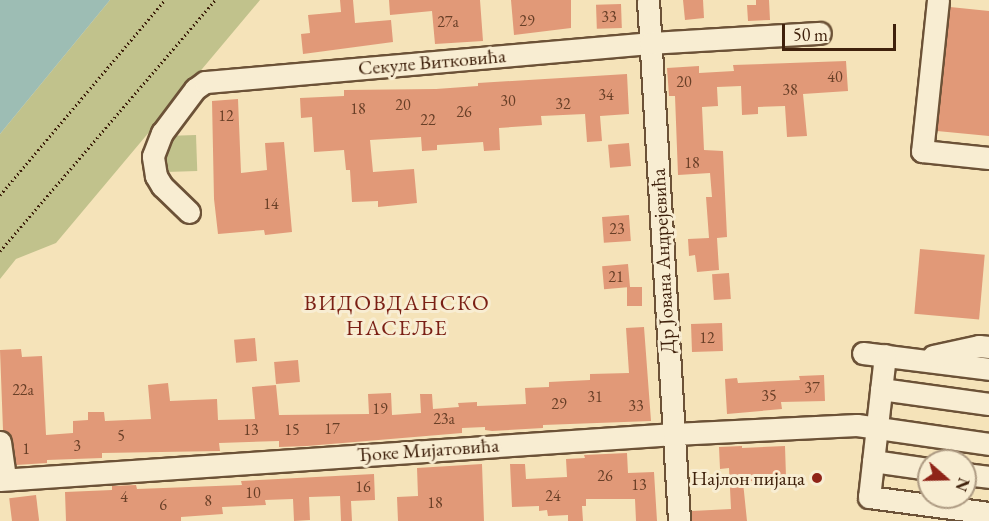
<!DOCTYPE html>
<meta charset="utf-8">
<style>
body{margin:0}
#map{position:relative;width:989px;height:521px;overflow:hidden;background:#f5e3b9;font-family:"EB Garamond",serif}
div>[style]{position:absolute}
.green>*{inset:0;background:#c1c28c;transform-origin:0 0}
.water>*{inset:0;background:#9dbdb4}
.building>*{inset:0;background:#e19978;transform-origin:0 0}
.path>*{height:3px;margin-top:-1.5px;transform-origin:0;background:repeating-linear-gradient(90deg,#3f210c 0 1.5px,transparent 0 4.5px)}
.roads{filter:drop-shadow(2px 0 #6c5237) drop-shadow(-2px 0 #6c5237) drop-shadow(0 2px #6c5237) drop-shadow(0 -2px #6c5237)}
.minor>*{height:21px;margin:-10.5px;padding:0 10.5px;transform-origin:10.5px;border-radius:10.5px;background:#f8edd2}
.dots>*{width:16px;height:16px;translate:-50% -50%;box-sizing:border-box;border:3px solid #f8edd2;border-radius:50%}
span{translate:-50% -50%;white-space:nowrap;text-align:center;line-height:1.15;-webkit-text-stroke:6px #f8edd2;paint-order:stroke}
.number-label{font-size:16px;color:#683f27}
.number-label span{-webkit-text-stroke-width:0}
.street-label{font-size:20px;color:#3f210c}
.poi-label{font-size:20px;color:#3f210c}
.right{translate:-100% -50%;text-align:right}
.quarter-label{font-size:22px;color:#7a1f14;letter-spacing:1.5px}
.north{position:absolute;left:917px;top:449px;width:60px;height:60px;box-sizing:border-box;background:#f8edd2;border:2px solid #ae9b83;border-radius:50%;rotate:110deg;font-size:16px;font-weight:700;line-height:24px;text-align:center;color:#3f210c}
.north::after{content:'';display:block;margin:auto;width:21px;height:27px;background:#8f2418;clip-path:polygon(50% 0,100% 100%,50% 72%,0 100%)}
.scale{position:absolute;left:782px;top:24px;width:114px;height:27px;box-sizing:border-box;border:3px solid #3f210c;border-top:0;padding-left:8px;font-size:18px;line-height:21px;white-space:nowrap;color:#3f210c;-webkit-text-stroke:4px #f8edd2;paint-order:stroke}
</style>
<div id="map">
<div class="green">
<div style="clip-path:polygon(110px 0,260px 0,56px 243px,16px 259px,0 279px,0 134px)"></div>
<div style="left:196px;top:135px;width:36px;height:31px;rotate:88deg"></div>
</div>
<div class="water">
<div style="clip-path:polygon(0 0,110px 0,0 134px)"></div>
</div>
<div class="building">
<div style="clip-path:polygon(340px 0,353px 0,355px 23px,391px 20px,393px 42px,303px 54px,301px 34px,310px 33px,308px 15px,341px 12px)"></div>
<div style="clip-path:polygon(389px 0,480px 0,483px 41px,435px 44px,432px 11px,390px 15px)"></div>
<div style="clip-path:polygon(511px 0,571px 0,571px 28px,514px 35px)"></div>
<div style="clip-path:polygon(683px 0,703px 0,704px 18px,685px 20px)"></div>
<div style="clip-path:polygon(756px 0,769px 0,770px 20px,748px 21px,747px 5px,756px 5px)"></div>
<div style="left:621px;top:4px;width:24px;height:25px;rotate:88deg"></div>
<div style="clip-path:polygon(950px 7px,989px 11px,989px 136px,937px 131px)"></div>
<div style="clip-path:polygon(846px 61px,848px 91px,803px 94px,807px 136px,787px 137px,785px 106px,758px 107px,758px 114px,742px 115px,741px 86px,717px 87px,718px 106px,702px 107px,704px 150px,723px 151px,727px 237px,717px 238px,719px 270px,697px 272px,695px 255px,689px 256px,688px 239px,709px 238px,706px 197px,712px 197px,710px 173px,678px 175px,675px 96px,669px 96px,667px 68px,699px 66px,699px 73px,734px 71px,733px 65px)"></div>
<div style="clip-path:polygon(627px 74px,629px 114px,600px 116px,602px 141px,587px 142px,585px 114px,541px 116px,542px 125px,499px 128px,500px 150px,484px 151px,483px 142px,437px 145px,437px 150px,422px 151px,421px 137px,370px 140px,373px 172px,414px 169px,417px 203px,378px 207px,378px 201px,352px 202px,350px 170px,346px 170px,344px 150px,314px 152px,312px 117px,301px 118px,300px 98px,344px 96px,344px 90px,436px 89px,478px 86px,478px 83px)"></div>
<div style="clip-path:polygon(238px 99px,241px 173px,267px 170px,265px 143px,284px 142px,292px 232px,265px 235px,264px 230px,218px 234px,214px 199px,212px 101px)"></div>
<div style="left:629px;top:143px;width:23px;height:21px;rotate:85deg"></div>
<div style="left:629px;top:215px;width:26px;height:27px;rotate:86deg"></div>
<div style="left:920px;top:249px;width:65px;height:65px;rotate:5deg"></div>
<div style="left:628px;top:264px;width:23px;height:26px;rotate:85deg"></div>
<div style="left:729px;top:273px;width:26px;height:17px;rotate:86deg"></div>
<div style="left:642px;top:287px;width:19px;height:15px;rotate:90deg"></div>
<div style="left:722px;top:323px;width:28px;height:31px;rotate:88deg"></div>
<div style="clip-path:polygon(644px 327px,651px 421px,543px 425px,543px 428px,492px 431px,485px 430px,485px 427px,462px 428px,462px 433px,307px 446px,279px 447px,279px 441px,219px 443px,220px 451px,102px 453px,102px 458px,47px 460px,47px 463px,16px 465px,12px 440px,3px 430px,0 350px,21px 349px,22px 357px,42px 356px,46px 435px,73px 433px,73px 421px,88px 420px,88px 412px,104px 412px,105px 421px,151px 419px,148px 385px,168px 383px,170px 401px,217px 399px,218px 420px,255px 419px,252px 387px,276px 385px,279px 415px,369px 414px,368px 394px,391px 393px,392px 415px,421px 413px,420px 394px,432px 394px,433px 409px,459px 407px,458px 403px,477px 402px,477px 406px,526px 404px,525px 388px,549px 387px,549px 382px,590px 380px,590px 374px,629px 373px,626px 328px)"></div>
<div style="left:255px;top:338px;width:23px;height:21px;rotate:85deg"></div>
<div style="left:298px;top:360px;width:22px;height:24px;rotate:85deg"></div>
<div style="clip-path:polygon(824px 375px,825px 401px,781px 402px,782px 409px,727px 414px,725px 379px,737px 378px,738px 383px,800px 380px,799px 376px)"></div>
<div style="clip-path:polygon(742px 446px,742px 448px,785px 446px,786px 477px,743px 482px,747px 521px,692px 521px,692px 511px,731px 509px,729px 468px,720px 469px,719px 447px)"></div>
<div style="clip-path:polygon(627px 453px,628px 473px,654px 472px,657px 521px,636px 521px,635px 499px,586px 499px,586px 506px,582px 506px,583px 521px,568px 521px,568px 515px,548px 516px,547px 510px,539px 511px,539px 506px,512px 507px,510px 464px,525px 464px,526px 479px,567px 477px,566px 459px,585px 458px,584px 455px)"></div>
<div style="clip-path:polygon(482px 464px,484px 521px,398px 521px,397px 497px,418px 496px,417px 468px)"></div>
<div style="clip-path:polygon(374px 474px,375px 500px,351px 501px,352px 521px,341px 521px,340px 496px,309px 497px,310px 520px,294px 521px,293px 499px,265px 500px,266px 505px,222px 507px,223px 514px,181px 517px,181px 521px,66px 521px,65px 492px,112px 490px,112px 486px,136px 485px,137px 489px,242px 485px,241px 481px)"></div>
<div style="left:36px;top:495px;width:26px;height:27px;rotate:83deg"></div>
</div>
<div class="path">
<div style="left:0;top:195px;width:255px;rotate:-49.8deg"></div>
<div style="left:0;top:251px;width:330px;rotate:-49.4deg"></div>
</div>
<div class="roads">
<div class="minor">
<div style="left:648px;top:0;width:522px;rotate:86.59deg"></div>
<div style="left:938px;top:0;width:152px;rotate:96deg"></div>
<div style="left:922px;top:151px;width:67px;rotate:6deg"></div>
<div style="left:189px;top:212px;width:37px;rotate:-136deg"></div>
<div style="left:162px;top:186px;width:12px;rotate:-121deg"></div>
<div style="left:156px;top:176px;width:20px;rotate:-99deg"></div>
<div style="left:153px;top:156px;width:25px;rotate:-69deg"></div>
<div style="left:162px;top:133px;width:55px;rotate:-53.1deg"></div>
<div style="left:195px;top:89px;width:12px;rotate:-35deg"></div>
<div style="left:205px;top:82px;width:447px;rotate:-5deg"></div>
<div style="left:650px;top:43px;width:170px;rotate:-3.4deg"></div>
<div style="left:863px;top:353px;width:127px;rotate:7.2deg"></div>
<div style="left:885px;top:355px;width:143px;rotate:96.4deg"></div>
<div style="left:869px;top:497px;width:121px;rotate:7.6deg"></div>
<div style="left:933px;top:356px;width:47px;rotate:-12.3deg"></div>
<div style="left:979px;top:346px;width:10px;rotate:6deg"></div>
<div style="left:881px;top:389px;width:109px;rotate:7.9deg"></div>
<div style="left:0;top:442px;width:35px;rotate:82deg"></div>
<div style="left:873px;top:461px;width:57px;rotate:8.1deg"></div>
<div style="left:965px;top:474px;width:24px;rotate:7deg"></div>
<div style="left:0;top:480px;width:676px;rotate:-3.9deg"></div>
<div style="left:674px;top:434px;width:183px;rotate:-2.8deg"></div>
<div style="left:857px;top:425px;width:133px;rotate:8.2deg"></div>
</div>
</div>
<div class="dots">
<div style="left:817px;top:478px;background:#8f2418"></div>
</div>
<div class="number-label">
<span style="left:609px;top:17px">33</span>
<span style="left:527px;top:21px">29</span>
<span style="left:448px;top:22px">27a</span>
<span style="left:835px;top:77px">40</span>
<span style="left:684px;top:82px">20</span>
<span style="left:790px;top:90px">38</span>
<span style="left:606px;top:95px">34</span>
<span style="left:508px;top:101px">30</span>
<span style="left:563px;top:104px">32</span>
<span style="left:403px;top:105px">20</span>
<span style="left:358px;top:109px">18</span>
<span style="left:464px;top:112px">26</span>
<span style="left:226px;top:116px">12</span>
<span style="left:428px;top:120px">22</span>
<span style="left:692px;top:163px">18</span>
<span style="left:271px;top:204px">14</span>
<span style="left:617px;top:229px">23</span>
<span style="left:616px;top:277px">21</span>
<span style="left:707px;top:338px">12</span>
<span style="left:812px;top:388px">37</span>
<span style="left:23px;top:390px">22a</span>
<span style="left:769px;top:396px">35</span>
<span style="left:595px;top:397px">31</span>
<span style="left:559px;top:404px">29</span>
<span style="left:636px;top:406px">33</span>
<span style="left:380px;top:409px">19</span>
<span style="left:444px;top:419px">23a</span>
<span style="left:332px;top:429px">17</span>
<span style="left:251px;top:430px">13</span>
<span style="left:292px;top:430px">15</span>
<span style="left:121px;top:436px">5</span>
<span style="left:77px;top:446px">3</span>
<span style="left:26px;top:449px">1</span>
<span style="left:605px;top:476px">26</span>
<span style="left:639px;top:485px">13</span>
<span style="left:363px;top:487px">16</span>
<span style="left:253px;top:493px">10</span>
<span style="left:553px;top:496px">24</span>
<span style="left:124px;top:497px">4</span>
<span style="left:208px;top:501px">8</span>
<span style="left:435px;top:503px">18</span>
<span style="left:163px;top:505px">6</span>
</div>
<div class="street-label">
<span style="left:432px;top:62px;rotate:-5deg">Секуле Витковића</span>
<span style="left:663px;top:261px;rotate:-93deg">Др Јована Андрејевића</span>
<span style="left:428px;top:450px;rotate:-4deg">Ђоке Мијатовића</span>
</div>
<div class="poi-label">
<span class="right" style="left:805px;top:478px">Најлон пијаца</span>
</div>
<div class="quarter-label">
<span style="left:397px;top:315px">ВИДОВДАНСКО<br>НАСЕЉЕ</span>
</div>
<div class="north">N</div>
<div class="scale">50 m</div>
</div>
